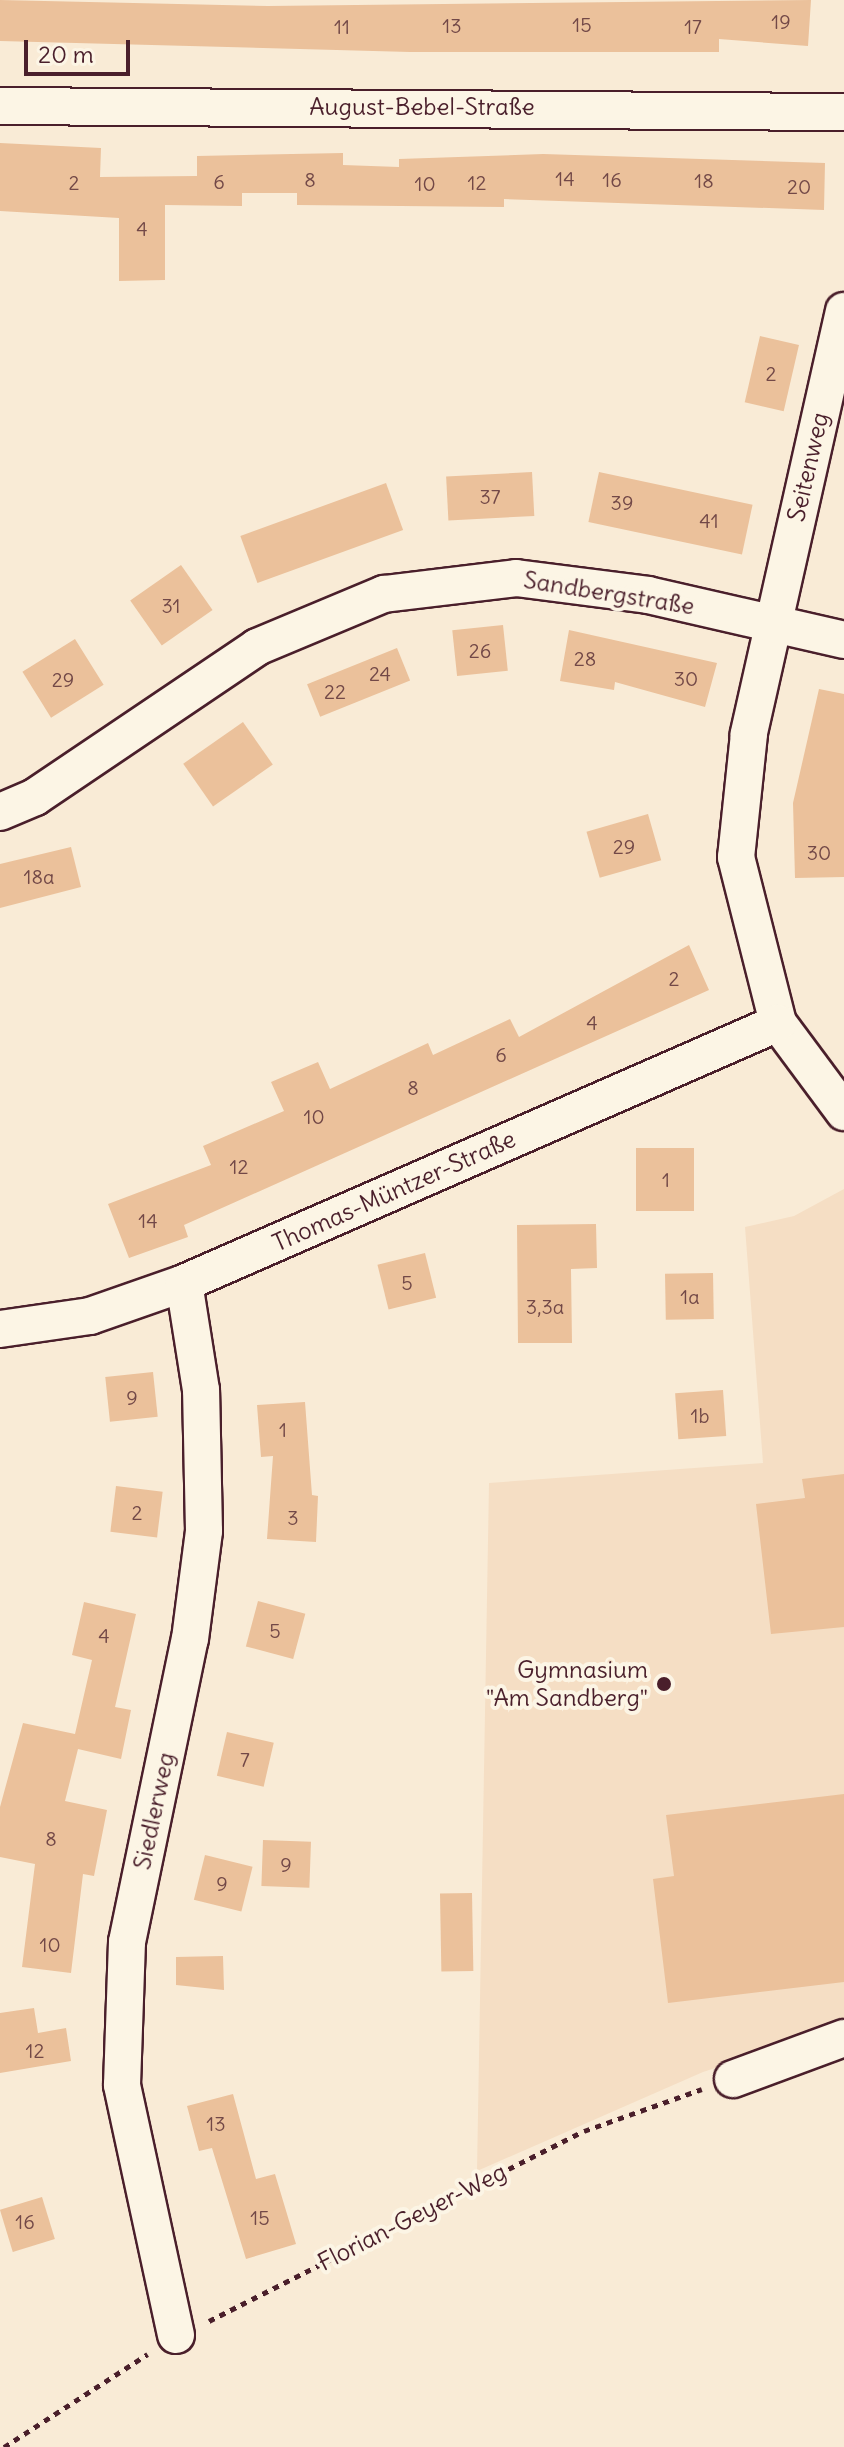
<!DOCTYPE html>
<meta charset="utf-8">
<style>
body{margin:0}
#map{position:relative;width:844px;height:2447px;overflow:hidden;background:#f9ebd6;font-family:Delius,sans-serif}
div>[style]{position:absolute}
.built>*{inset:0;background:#f5dec4}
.building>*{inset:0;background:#ebc19b;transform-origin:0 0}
.path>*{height:5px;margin-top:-2.5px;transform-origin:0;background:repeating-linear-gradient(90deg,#4a1f2b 0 6px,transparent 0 12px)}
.roads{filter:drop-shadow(2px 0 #4a1f2b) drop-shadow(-2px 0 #4a1f2b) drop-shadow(0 2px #4a1f2b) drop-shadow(0 -2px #4a1f2b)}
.minor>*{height:36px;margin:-18px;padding:0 18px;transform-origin:18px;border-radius:18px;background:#fcf5e5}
.dots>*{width:22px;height:22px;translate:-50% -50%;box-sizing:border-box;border:4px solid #fcf5e5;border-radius:50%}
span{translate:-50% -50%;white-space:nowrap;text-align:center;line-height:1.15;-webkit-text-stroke:8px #fcf5e5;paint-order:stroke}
.number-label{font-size:20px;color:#724847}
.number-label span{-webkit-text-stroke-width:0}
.street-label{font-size:24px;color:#4a1f2b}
.poi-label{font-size:24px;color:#4a1f2b}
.right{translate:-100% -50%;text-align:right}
.scale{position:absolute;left:24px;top:40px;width:106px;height:36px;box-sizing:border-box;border:4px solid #4a1f2b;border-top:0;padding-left:10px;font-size:24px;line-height:28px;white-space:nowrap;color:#4a1f2b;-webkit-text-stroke:6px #fcf5e5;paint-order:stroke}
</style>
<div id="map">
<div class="built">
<div style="clip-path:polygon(844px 1189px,844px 2026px,703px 2072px,477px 2171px,489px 1483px,763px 1463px,745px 1227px,794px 1216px)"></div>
</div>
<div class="building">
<div style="clip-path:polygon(0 0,268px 6px,811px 0,808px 46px,719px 39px,719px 52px,410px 52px,0 41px)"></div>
<div style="clip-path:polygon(0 143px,101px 148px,100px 177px,197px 176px,197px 156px,343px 153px,343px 165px,399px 167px,399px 159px,543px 154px,825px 163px,824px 210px,504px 199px,504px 207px,297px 205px,297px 193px,242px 193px,242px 206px,165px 205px,165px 280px,119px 281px,119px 218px,0 211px)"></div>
<div style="left:760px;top:336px;width:40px;height:68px;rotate:13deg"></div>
<div style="left:532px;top:472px;width:44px;height:86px;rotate:87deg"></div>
<div style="left:599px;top:472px;width:157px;height:51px;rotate:12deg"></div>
<div style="left:386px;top:483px;width:50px;height:155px;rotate:70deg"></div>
<div style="left:181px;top:565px;width:55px;height:62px;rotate:55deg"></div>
<div style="left:503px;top:625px;width:46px;height:51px;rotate:84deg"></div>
<div style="clip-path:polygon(569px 630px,717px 663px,705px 707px,615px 682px,614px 690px,560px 681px)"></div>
<div style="left:75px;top:639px;width:54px;height:62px;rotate:58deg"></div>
<div style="left:397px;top:648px;width:35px;height:97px;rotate:68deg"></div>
<div style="clip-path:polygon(819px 689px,844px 694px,844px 877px,795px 878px,793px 803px)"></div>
<div style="left:243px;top:722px;width:52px;height:73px;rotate:55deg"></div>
<div style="left:648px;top:814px;width:48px;height:64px;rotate:74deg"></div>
<div style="clip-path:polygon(71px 847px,81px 887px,0 908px,0 864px)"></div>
<div style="clip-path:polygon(689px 945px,709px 990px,184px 1225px,188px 1237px,129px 1258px,108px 1204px,211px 1165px,203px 1146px,284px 1111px,271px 1082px,318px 1062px,330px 1089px,428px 1043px,433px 1055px,510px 1019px,519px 1037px)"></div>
<div style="left:636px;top:1148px;width:58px;height:63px"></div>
<div style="clip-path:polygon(596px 1224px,597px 1268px,571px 1269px,572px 1343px,518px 1343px,517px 1225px)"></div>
<div style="left:425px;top:1253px;width:46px;height:49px;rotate:76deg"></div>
<div style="left:713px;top:1273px;width:46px;height:48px;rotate:89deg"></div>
<div style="left:153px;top:1372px;width:45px;height:48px;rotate:84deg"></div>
<div style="left:723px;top:1390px;width:46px;height:48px;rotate:86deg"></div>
<div style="clip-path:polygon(305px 1402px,312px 1495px,318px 1496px,316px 1542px,267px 1539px,273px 1456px,261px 1457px,257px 1405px)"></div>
<div style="clip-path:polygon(844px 1474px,844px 1627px,771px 1634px,756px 1504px,805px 1498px,802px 1479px)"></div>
<div style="left:116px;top:1486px;width:47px;height:46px;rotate:7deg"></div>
<div style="left:258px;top:1601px;width:49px;height:47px;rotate:15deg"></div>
<div style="clip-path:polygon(84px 1602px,136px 1614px,115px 1707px,131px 1710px,121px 1759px,78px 1749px,65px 1801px,107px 1810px,94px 1876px,83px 1874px,71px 1973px,22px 1967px,35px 1864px,0 1857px,0 1807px,23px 1723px,75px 1734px,92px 1660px,72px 1655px)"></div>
<div style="left:227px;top:1732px;width:48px;height:45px;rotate:13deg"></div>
<div style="clip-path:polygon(844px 1794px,844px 1982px,668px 2003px,653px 1879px,674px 1876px,666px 1815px)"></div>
<div style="left:263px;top:1840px;width:48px;height:46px;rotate:2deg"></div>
<div style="left:205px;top:1855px;width:49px;height:46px;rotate:14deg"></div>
<div style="left:472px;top:1893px;width:78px;height:32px;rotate:89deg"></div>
<div style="clip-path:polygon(223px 1956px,224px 1990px,176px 1985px,176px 1957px)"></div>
<div style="clip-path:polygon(34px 2008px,38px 2033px,66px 2028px,71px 2061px,0 2073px,0 2013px)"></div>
<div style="clip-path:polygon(233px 2094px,256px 2179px,275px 2174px,296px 2244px,246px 2259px,212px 2148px,199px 2151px,187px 2106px)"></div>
<div style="left:42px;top:2197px;width:44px;height:44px;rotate:73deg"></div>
</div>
<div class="path">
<div style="left:209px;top:2321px;width:420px;rotate:-26.9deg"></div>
<div style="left:584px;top:2131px;width:125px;rotate:-19.6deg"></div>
<div style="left:4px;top:2447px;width:171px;rotate:-32.9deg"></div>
</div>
<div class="roads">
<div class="minor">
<div style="left:0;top:106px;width:844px;rotate:0.41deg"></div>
<div style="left:844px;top:311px;width:434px;rotate:102.7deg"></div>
<div style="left:749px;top:734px;width:124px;rotate:96deg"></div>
<div style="left:736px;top:857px;width:171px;rotate:75.8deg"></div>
<div style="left:778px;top:1023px;width:111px;rotate:53.4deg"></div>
<div style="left:0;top:812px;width:38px;rotate:-23deg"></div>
<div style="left:35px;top:797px;width:268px;rotate:-34deg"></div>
<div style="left:257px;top:647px;width:138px;rotate:-22.7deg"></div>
<div style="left:384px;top:594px;width:133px;rotate:-6.9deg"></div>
<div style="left:516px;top:578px;width:133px;rotate:7.3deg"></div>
<div style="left:648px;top:595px;width:201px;rotate:12.9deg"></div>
<div style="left:0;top:1329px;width:91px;rotate:-8.2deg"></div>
<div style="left:90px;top:1316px;width:100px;rotate:-19.3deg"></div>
<div style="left:184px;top:1283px;width:648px;rotate:-23.64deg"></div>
<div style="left:733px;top:2079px;width:118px;rotate:-20.3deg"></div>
<div style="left:176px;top:2335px;width:256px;rotate:-102.2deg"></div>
<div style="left:122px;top:2085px;width:143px;rotate:-88deg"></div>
<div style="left:127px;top:1942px;width:309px;rotate:-78.3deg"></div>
<div style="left:190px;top:1639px;width:109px;rotate:-82.6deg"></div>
<div style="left:204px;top:1531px;width:141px;rotate:-91.2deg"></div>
<div style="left:201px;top:1390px;width:108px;rotate:-99deg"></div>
</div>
</div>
<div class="dots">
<div style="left:664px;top:1684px;background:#4a1f2b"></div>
</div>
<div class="number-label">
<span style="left:781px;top:21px">19</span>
<span style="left:582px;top:24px">15</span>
<span style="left:452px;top:25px">13</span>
<span style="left:342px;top:26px">11</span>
<span style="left:693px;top:26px">17</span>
<span style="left:565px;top:178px">14</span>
<span style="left:310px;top:179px">8</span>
<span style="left:612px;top:179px">16</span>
<span style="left:704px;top:180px">18</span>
<span style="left:219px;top:181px">6</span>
<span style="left:74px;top:182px">2</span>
<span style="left:477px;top:182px">12</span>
<span style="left:425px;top:183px">10</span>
<span style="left:799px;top:186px">20</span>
<span style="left:142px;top:228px">4</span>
<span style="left:771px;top:373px">2</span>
<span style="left:490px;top:496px">37</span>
<span style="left:622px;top:502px">39</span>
<span style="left:709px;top:520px">41</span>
<span style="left:171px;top:605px">31</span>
<span style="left:480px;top:650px">26</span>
<span style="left:585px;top:658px">28</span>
<span style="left:380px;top:673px">24</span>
<span style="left:686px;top:678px">30</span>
<span style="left:63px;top:679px">29</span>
<span style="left:335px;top:691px">22</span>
<span style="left:624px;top:846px">29</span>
<span style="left:819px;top:852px">30</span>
<span style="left:39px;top:876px">18a</span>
<span style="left:674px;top:978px">2</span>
<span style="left:592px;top:1022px">4</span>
<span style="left:501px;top:1054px">6</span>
<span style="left:413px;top:1087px">8</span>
<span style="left:314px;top:1116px">10</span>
<span style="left:239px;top:1166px">12</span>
<span style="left:666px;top:1179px">1</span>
<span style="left:148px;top:1220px">14</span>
<span style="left:407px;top:1282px">5</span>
<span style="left:690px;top:1296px">1a</span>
<span style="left:545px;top:1306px">3,3a</span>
<span style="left:132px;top:1397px">9</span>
<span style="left:700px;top:1415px">1b</span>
<span style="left:283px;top:1429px">1</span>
<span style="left:137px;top:1512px">2</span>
<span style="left:293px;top:1517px">3</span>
<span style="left:275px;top:1630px">5</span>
<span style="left:104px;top:1635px">4</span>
<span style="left:245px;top:1759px">7</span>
<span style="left:51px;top:1838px">8</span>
<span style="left:286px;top:1864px">9</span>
<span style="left:222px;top:1883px">9</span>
<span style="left:50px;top:1944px">10</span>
<span style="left:35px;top:2050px">12</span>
<span style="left:216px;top:2123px">13</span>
<span style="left:260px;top:2217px">15</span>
<span style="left:25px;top:2221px">16</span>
</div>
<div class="street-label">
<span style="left:422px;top:107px">August-Bebel-Straße</span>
<span style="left:808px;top:467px;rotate:-77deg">Seitenweg</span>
<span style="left:609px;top:593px;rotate:9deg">Sandbergstraße</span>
<span style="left:394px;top:1191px;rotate:-24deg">Thomas-Müntzer-Straße</span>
<span style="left:154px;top:1811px;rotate:-78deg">Siedlerweg</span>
<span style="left:412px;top:2217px;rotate:-27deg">Florian-Geyer-Weg</span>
</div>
<div class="poi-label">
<span class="right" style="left:648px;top:1684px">Gymnasium<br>"Am Sandberg"</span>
</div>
<div class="scale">20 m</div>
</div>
